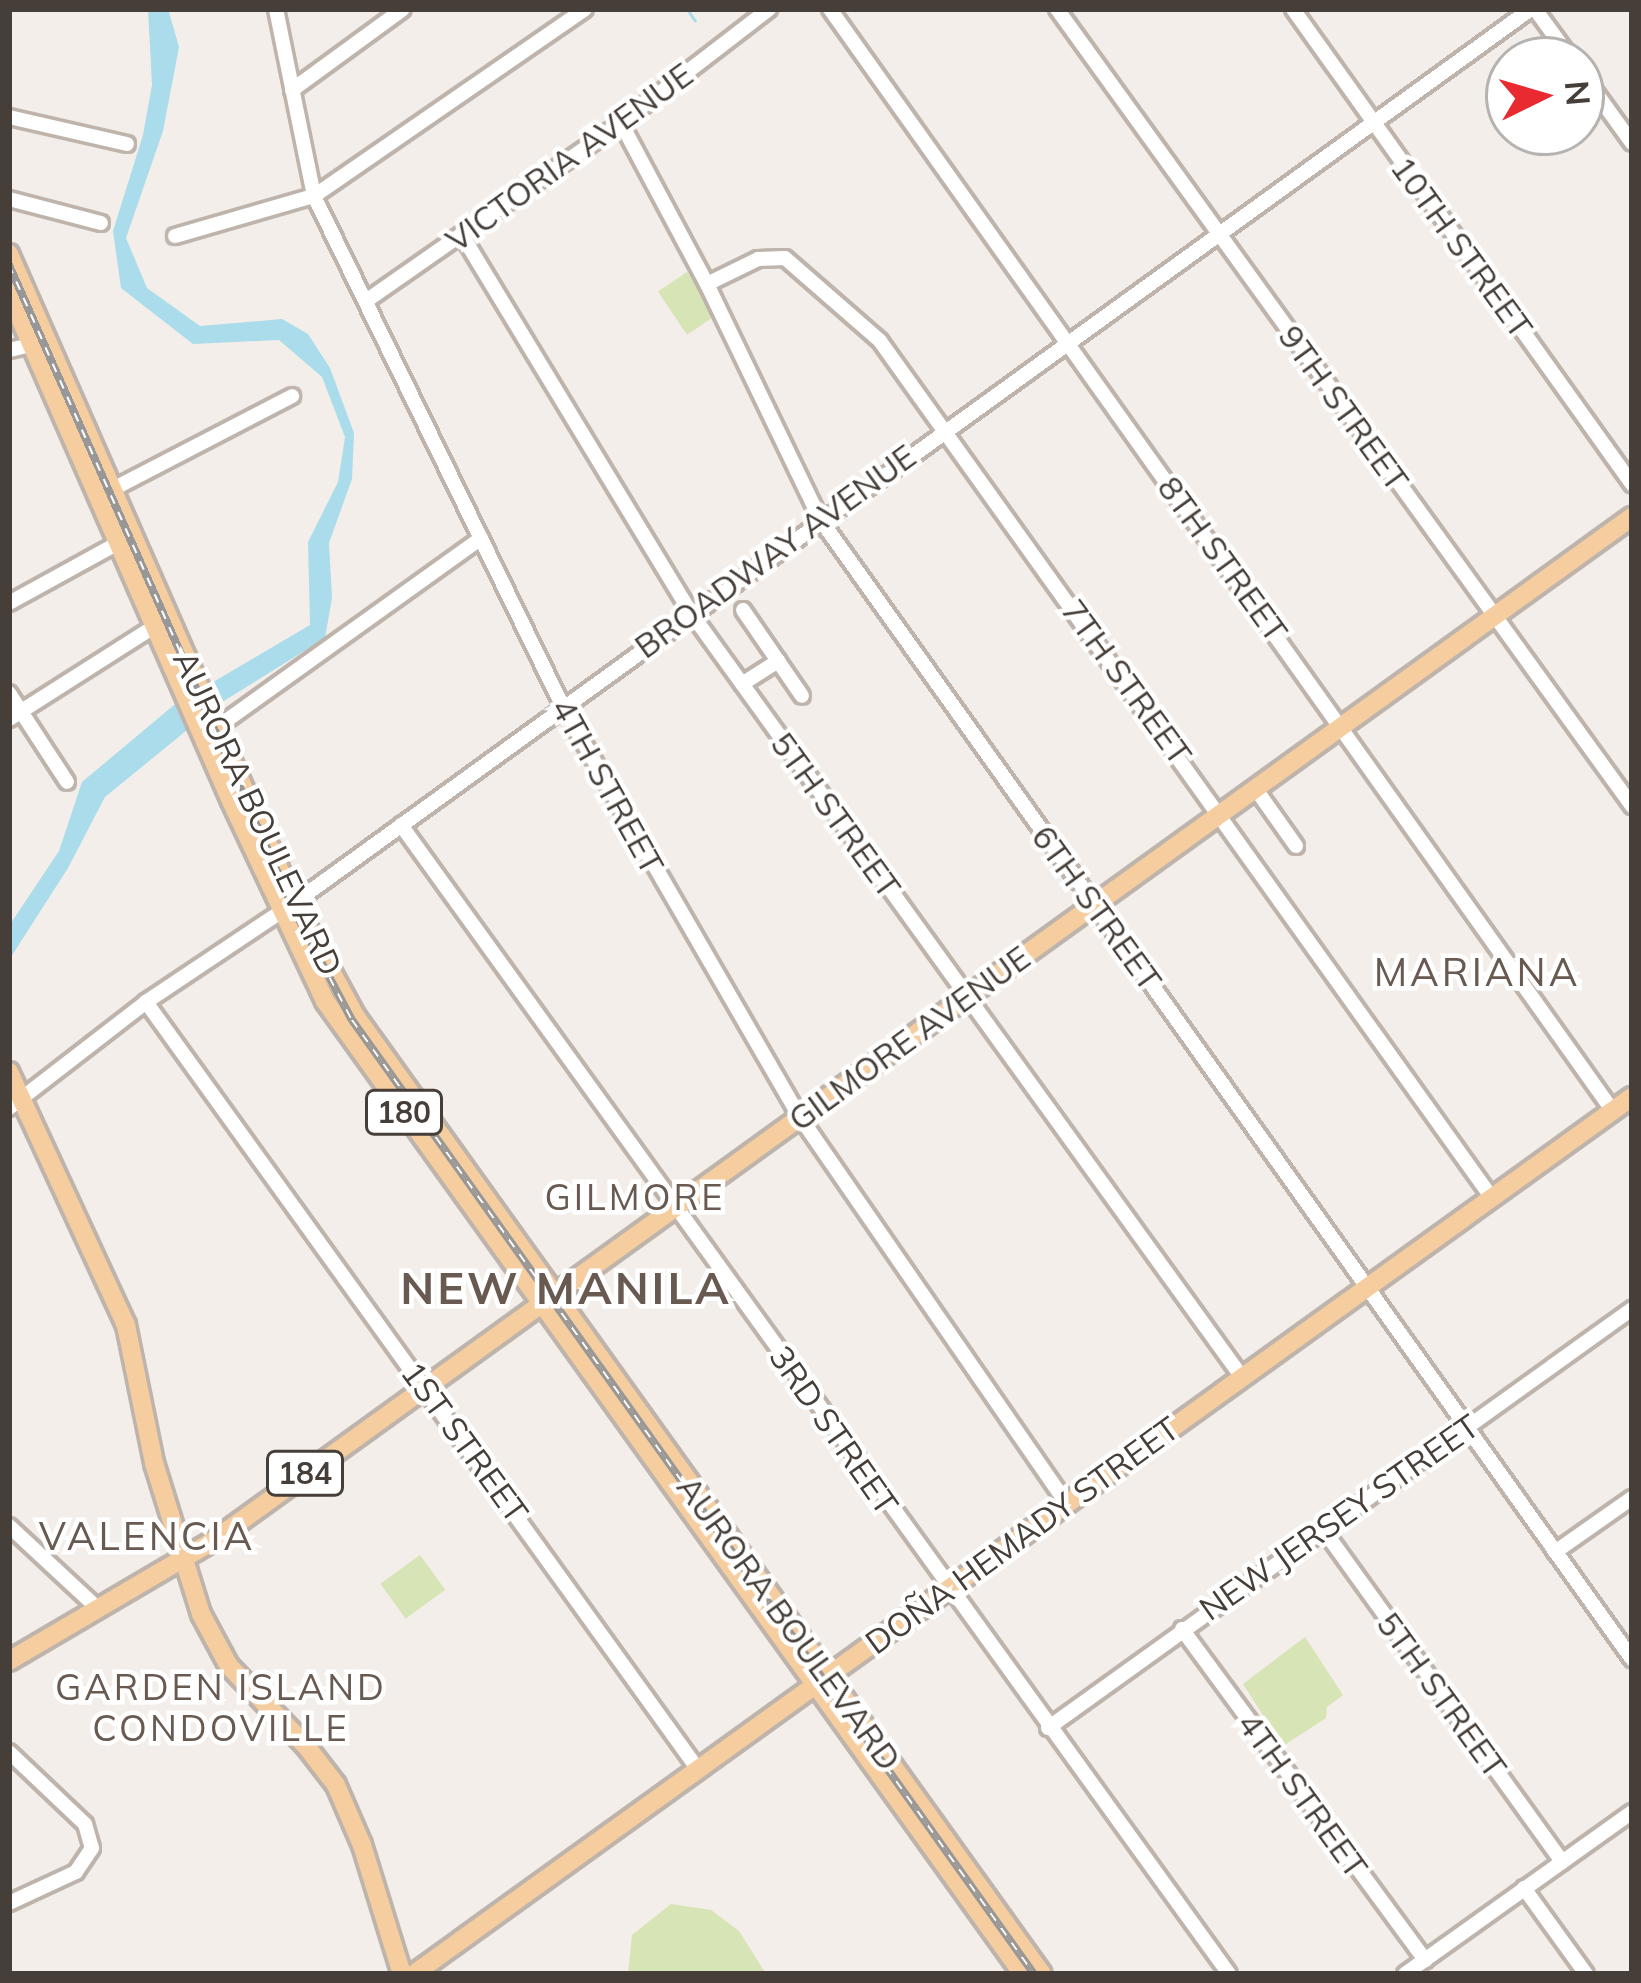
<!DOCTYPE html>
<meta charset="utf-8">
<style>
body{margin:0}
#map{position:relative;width:1641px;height:1983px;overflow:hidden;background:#f3eee9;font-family:Mulish,sans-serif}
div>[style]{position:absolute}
.green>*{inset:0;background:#d7e4b5;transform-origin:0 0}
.water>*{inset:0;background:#aadceb}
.stream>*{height:3px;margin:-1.5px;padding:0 1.5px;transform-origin:1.5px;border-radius:1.5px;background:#aadceb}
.roads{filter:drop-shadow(3px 0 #beb4ac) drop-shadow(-3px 0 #beb4ac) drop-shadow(0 3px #beb4ac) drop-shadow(0 -3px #beb4ac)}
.minor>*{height:14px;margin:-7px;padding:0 7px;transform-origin:7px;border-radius:7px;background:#fff}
.major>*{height:18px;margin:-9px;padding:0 9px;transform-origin:9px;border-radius:9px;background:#f6cd9f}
.rail>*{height:8px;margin-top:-4px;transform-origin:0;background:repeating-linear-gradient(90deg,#fff 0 9px,#979797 0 18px);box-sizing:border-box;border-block:3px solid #979797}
span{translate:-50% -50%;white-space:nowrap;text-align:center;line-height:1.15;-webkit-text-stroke:9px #fff;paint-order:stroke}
.shield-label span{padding:3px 9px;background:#fff;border:3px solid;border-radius:9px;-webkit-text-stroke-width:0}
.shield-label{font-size:30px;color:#463e38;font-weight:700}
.street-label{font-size:33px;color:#463e38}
.neighbourhood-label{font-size:36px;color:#685a50;letter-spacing:3px}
.quarter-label{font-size:39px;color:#685a50;letter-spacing:3px}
.district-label{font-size:45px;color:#685a50;font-weight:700;letter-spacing:3px}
.frame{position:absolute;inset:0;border:12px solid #463e38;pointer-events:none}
.north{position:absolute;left:1485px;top:36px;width:120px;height:120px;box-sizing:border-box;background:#fff;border:3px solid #b5b2af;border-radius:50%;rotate:85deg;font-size:33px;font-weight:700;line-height:48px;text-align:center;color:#463e38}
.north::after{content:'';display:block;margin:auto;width:42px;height:54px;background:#e92a30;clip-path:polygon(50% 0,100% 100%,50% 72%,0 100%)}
</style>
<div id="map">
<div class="green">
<div style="left:687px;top:272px;width:52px;height:35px;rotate:56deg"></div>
<div style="left:420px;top:1555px;width:43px;height:49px;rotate:54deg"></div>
<div style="clip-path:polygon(1305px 1637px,1343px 1695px,1327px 1707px,1326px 1718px,1283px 1746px,1243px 1684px)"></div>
<div style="clip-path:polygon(671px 1904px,711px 1910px,739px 1931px,766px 1974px,628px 1974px,632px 1935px)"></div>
</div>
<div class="water">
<div style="clip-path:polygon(148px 9px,168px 9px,179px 47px,163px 131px,126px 238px,147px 288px,200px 326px,282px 319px,308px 334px,330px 368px,354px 433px,352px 479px,329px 543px,332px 598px,325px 638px,219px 704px,105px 797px,68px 868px,9px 960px,9px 926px,59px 851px,82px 782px,174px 705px,310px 625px,308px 542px,338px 482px,345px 437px,322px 377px,279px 340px,193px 344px,121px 288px,113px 231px,143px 135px,152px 85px)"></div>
</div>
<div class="stream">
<div style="left:687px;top:9px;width:14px;rotate:56deg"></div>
</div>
<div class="roads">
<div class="minor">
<div style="left:276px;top:9px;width:191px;rotate:78.5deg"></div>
<div style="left:314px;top:196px;width:568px;rotate:64.02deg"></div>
<div style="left:563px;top:707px;width:474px;rotate:60deg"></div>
<div style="left:800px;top:1117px;width:468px;rotate:55.4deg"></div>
<div style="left:830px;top:9px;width:1352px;rotate:54.61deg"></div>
<div style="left:1057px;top:9px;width:983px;rotate:54.19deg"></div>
<div style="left:1293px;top:9px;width:584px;rotate:54.49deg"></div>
<div style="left:1535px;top:9px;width:63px;rotate:54deg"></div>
<div style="left:1581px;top:72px;width:87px;rotate:54.3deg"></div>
<div style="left:292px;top:90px;width:137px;rotate:-36.1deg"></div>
<div style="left:9px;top:117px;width:121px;rotate:12.9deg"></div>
<div style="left:621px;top:123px;width:183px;rotate:61.9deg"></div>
<div style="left:707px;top:284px;width:261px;rotate:64.3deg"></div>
<div style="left:820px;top:519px;width:1400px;rotate:54.54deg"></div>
<div style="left:9px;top:199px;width:95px;rotate:14.6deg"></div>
<div style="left:462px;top:235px;width:442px;rotate:58.8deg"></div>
<div style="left:691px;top:613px;width:941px;rotate:54.21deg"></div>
<div style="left:175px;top:236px;width:145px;rotate:-16.1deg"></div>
<div style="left:314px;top:196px;width:329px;rotate:-34.6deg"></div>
<div style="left:707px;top:284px;width:57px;rotate:-26.1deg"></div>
<div style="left:758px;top:259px;width:27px;rotate:-2deg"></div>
<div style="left:785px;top:258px;width:126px;rotate:41.1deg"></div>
<div style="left:880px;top:341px;width:1053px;rotate:54.47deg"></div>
<div style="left:366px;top:301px;width:311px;rotate:-34.9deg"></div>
<div style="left:621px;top:123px;width:187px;rotate:-37.6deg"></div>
<div style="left:9px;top:350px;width:27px;rotate:-13deg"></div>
<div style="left:111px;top:490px;width:204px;rotate:-27.4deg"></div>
<div style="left:9px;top:603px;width:124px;rotate:-28.8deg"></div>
<div style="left:743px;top:610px;width:104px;rotate:55.5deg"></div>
<div style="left:742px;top:684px;width:43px;rotate:-32.6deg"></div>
<div style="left:9px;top:693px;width:106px;rotate:56.9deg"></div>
<div style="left:9px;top:719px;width:180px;rotate:-32.5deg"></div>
<div style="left:216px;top:728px;width:326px;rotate:-35.6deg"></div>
<div style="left:1255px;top:788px;width:71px;rotate:54.7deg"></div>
<div style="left:401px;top:825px;width:1416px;rotate:54.22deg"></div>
<div style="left:146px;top:1002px;width:944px;rotate:54.27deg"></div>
<div style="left:9px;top:1108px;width:173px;rotate:-37.7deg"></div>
<div style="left:146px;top:1002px;width:178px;rotate:-33.8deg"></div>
<div style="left:294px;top:903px;width:1526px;rotate:-35.86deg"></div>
<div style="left:9px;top:1526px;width:117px;rotate:42.9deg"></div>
<div style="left:1323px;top:1529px;width:410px;rotate:54.3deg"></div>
<div style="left:1555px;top:1552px;width:94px;rotate:-35deg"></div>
<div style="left:1182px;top:1629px;width:411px;rotate:53.7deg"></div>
<div style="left:1048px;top:1728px;width:719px;rotate:-35.66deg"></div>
<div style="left:9px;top:1752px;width:105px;rotate:43.5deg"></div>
<div style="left:85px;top:1824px;width:25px;rotate:74deg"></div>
<div style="left:92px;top:1848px;width:29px;rotate:124deg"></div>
<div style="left:76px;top:1872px;width:74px;rotate:155.2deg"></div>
<div style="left:1524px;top:1888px;width:106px;rotate:54.2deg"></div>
<div style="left:1405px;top:1974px;width:279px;rotate:-35.5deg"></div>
</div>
<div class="major">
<div style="left:9px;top:254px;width:709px;rotate:66.29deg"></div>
<div style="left:294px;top:903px;width:130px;rotate:61.5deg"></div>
<div style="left:356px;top:1017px;width:1177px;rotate:54.37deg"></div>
<div style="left:9px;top:293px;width:554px;rotate:66.39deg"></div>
<div style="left:231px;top:801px;width:221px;rotate:64.8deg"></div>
<div style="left:325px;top:1001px;width:1197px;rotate:54.35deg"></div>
<div style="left:9px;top:1072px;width:279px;rotate:65.2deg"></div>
<div style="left:126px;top:1325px;width:141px;rotate:78.5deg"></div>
<div style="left:154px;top:1463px;width:158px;rotate:72.7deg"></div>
<div style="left:201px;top:1614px;width:59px;rotate:61.7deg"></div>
<div style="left:229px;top:1666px;width:111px;rotate:46.1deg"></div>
<div style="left:306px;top:1746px;width:49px;rotate:52.4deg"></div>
<div style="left:336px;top:1785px;width:65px;rotate:66.6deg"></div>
<div style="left:362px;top:1845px;width:135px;rotate:72.8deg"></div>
<div style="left:9px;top:1661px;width:237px;rotate:-30.5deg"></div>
<div style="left:213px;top:1541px;width:1750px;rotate:-35.82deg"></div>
<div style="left:414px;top:1974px;width:1501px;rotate:-35.76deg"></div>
</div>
</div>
<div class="rail">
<div style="left:9px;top:265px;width:710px;rotate:66.14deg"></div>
<div style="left:296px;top:914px;width:120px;rotate:62.2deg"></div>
<div style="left:352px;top:1020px;width:1173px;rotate:54.44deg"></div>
</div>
<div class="shield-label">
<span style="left:404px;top:1112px">180</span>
<span style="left:305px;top:1473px">184</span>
</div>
<div class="street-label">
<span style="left:569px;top:157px;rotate:-36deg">VICTORIA AVENUE</span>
<span style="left:1462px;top:247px;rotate:54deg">10TH STREET</span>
<span style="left:1344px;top:408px;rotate:54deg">9TH STREET</span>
<span style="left:775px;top:551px;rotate:-36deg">BROADWAY AVENUE</span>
<span style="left:1223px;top:559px;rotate:54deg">8TH STREET</span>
<span style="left:1127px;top:682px;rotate:54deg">7TH STREET</span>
<span style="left:608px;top:786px;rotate:61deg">4TH STREET</span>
<span style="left:258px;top:813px;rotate:65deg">AURORA BOULEVARD</span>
<span style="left:836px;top:815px;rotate:54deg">5TH STREET</span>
<span style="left:1097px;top:908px;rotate:54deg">6TH STREET</span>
<span style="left:909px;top:1038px;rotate:-36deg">GILMORE AVENUE</span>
<span style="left:834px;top:1430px;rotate:55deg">3RD STREET</span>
<span style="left:465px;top:1442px;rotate:54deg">1ST STREET</span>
<span style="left:1339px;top:1517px;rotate:-35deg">NEW JERSEY STREET</span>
<span style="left:1022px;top:1535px;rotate:-36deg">DOÑA HEMADY STREET</span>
<span style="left:789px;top:1623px;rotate:54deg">AURORA BOULEVARD</span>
<span style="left:1442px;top:1695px;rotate:54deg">5TH STREET</span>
<span style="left:1303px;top:1795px;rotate:54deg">4TH STREET</span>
</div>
<div class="neighbourhood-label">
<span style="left:635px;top:1197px">GILMORE</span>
<span style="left:221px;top:1707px">GARDEN ISLAND<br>CONDOVILLE</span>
</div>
<div class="quarter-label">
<span style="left:1477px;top:972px">MARIANA</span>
<span style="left:147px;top:1536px">VALENCIA</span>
</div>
<div class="district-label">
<span style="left:566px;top:1288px">NEW MANILA</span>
</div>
<div class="frame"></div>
<div class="north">N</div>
</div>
